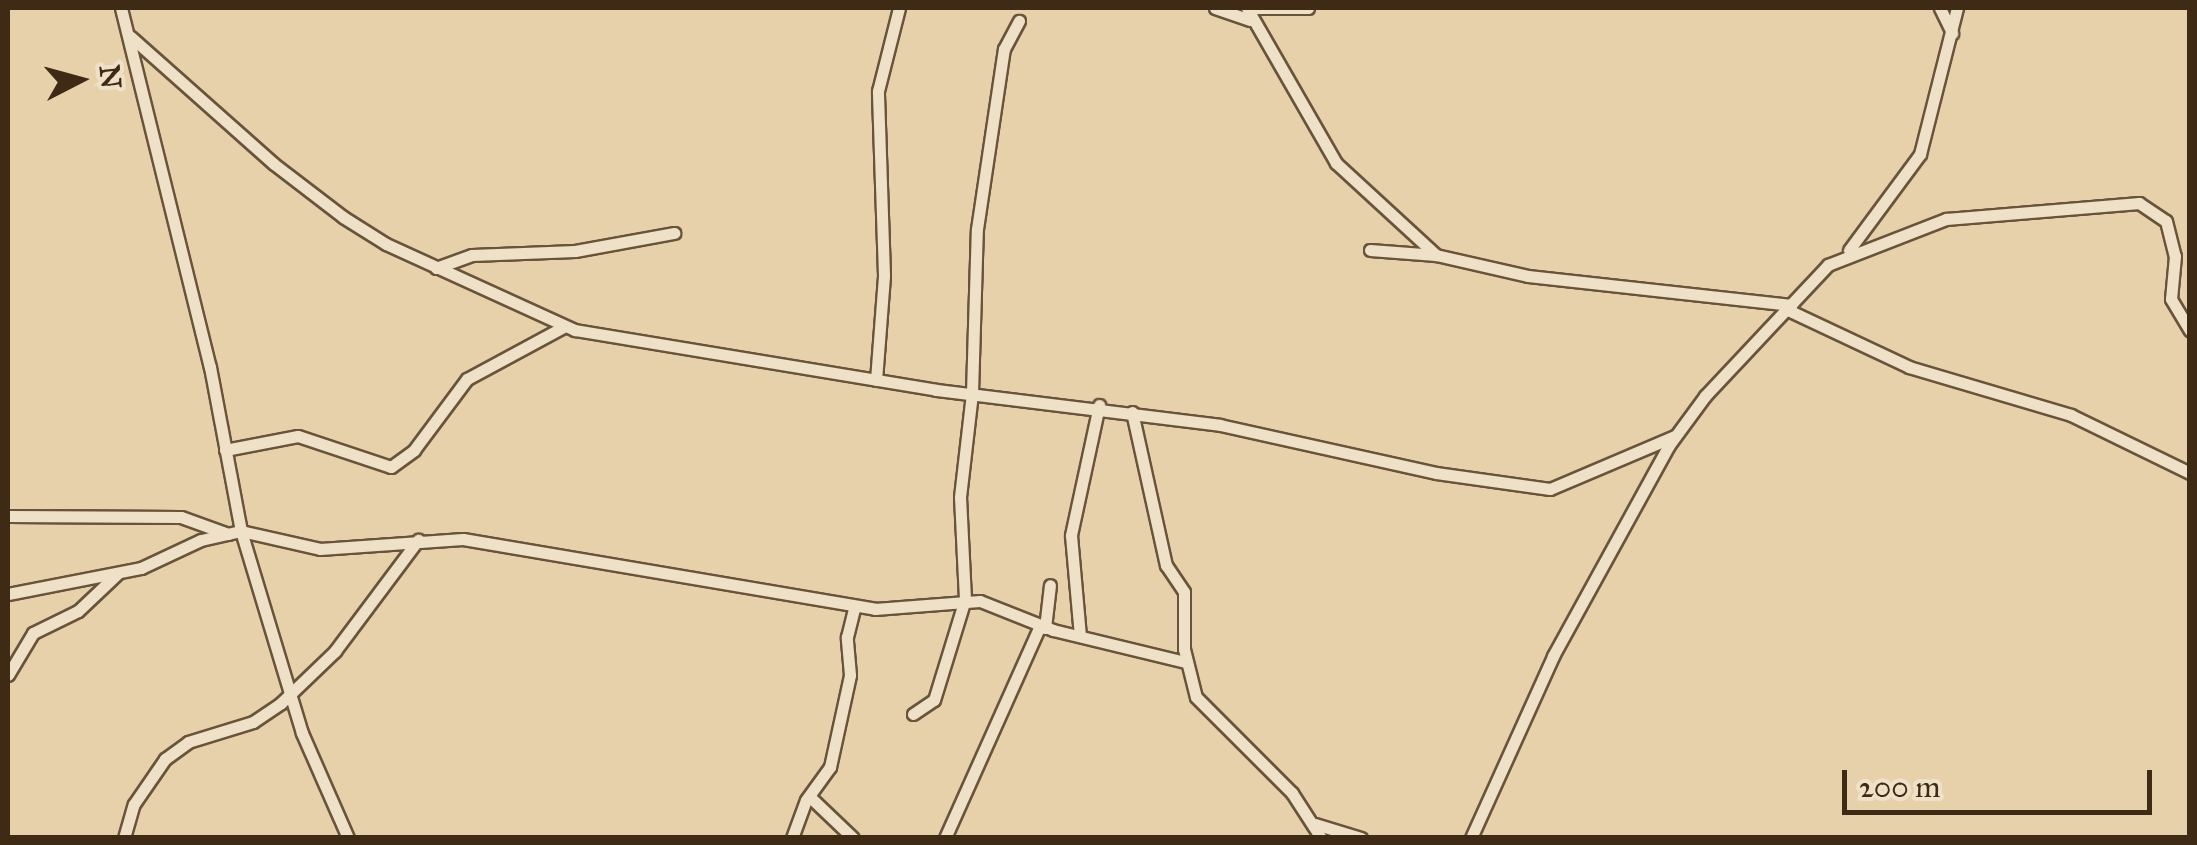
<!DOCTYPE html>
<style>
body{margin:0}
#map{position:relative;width:2197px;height:845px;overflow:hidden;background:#e7d1ab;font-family:"IM FELL Great Primer",serif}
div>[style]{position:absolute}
.roads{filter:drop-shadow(2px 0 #69543b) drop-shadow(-2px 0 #69543b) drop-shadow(0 2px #69543b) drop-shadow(0 -2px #69543b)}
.minor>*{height:11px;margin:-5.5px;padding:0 5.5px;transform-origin:5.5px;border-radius:5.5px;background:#efe1c8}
span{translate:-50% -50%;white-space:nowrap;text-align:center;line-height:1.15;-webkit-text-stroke:8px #efe1c8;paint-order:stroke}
.frame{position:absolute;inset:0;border:10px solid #3f2a16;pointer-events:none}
.north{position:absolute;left:30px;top:30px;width:100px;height:100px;-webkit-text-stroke:8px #efe1c8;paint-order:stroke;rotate:84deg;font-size:28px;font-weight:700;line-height:40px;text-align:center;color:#3f2a16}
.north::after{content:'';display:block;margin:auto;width:35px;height:45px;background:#3f2a16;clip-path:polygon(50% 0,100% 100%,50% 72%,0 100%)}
.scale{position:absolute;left:1842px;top:770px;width:310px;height:45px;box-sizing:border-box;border:5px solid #3f2a16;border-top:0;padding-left:12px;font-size:30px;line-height:35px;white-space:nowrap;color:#3f2a16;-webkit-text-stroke:8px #efe1c8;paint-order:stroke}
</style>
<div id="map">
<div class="roads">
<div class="minor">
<div style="left:121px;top:8px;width:370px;rotate:76.1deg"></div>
<div style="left:210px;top:367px;width:167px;rotate:79.3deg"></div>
<div style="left:241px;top:531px;width:211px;rotate:73.2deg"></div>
<div style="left:302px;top:733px;width:115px;rotate:66.3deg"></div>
<div style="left:1215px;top:8px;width:37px;rotate:19deg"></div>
<div style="left:1247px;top:8px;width:179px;rotate:60.1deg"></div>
<div style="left:1336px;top:163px;width:136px;rotate:42.6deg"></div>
<div style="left:1436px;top:255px;width:94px;rotate:12.9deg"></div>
<div style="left:1528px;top:276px;width:265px;rotate:6.3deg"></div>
<div style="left:1250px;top:8px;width:58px"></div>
<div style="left:1940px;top:8px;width:28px;rotate:64deg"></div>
<div style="left:131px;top:37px;width:191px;rotate:41.6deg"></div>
<div style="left:274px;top:164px;width:87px;rotate:37.5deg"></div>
<div style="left:343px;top:217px;width:51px;rotate:32.1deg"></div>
<div style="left:386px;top:244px;width:208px;rotate:24.5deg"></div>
<div style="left:575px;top:330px;width:366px;rotate:9.4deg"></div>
<div style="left:936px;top:390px;width:286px;rotate:7deg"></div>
<div style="left:1220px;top:425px;width:221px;rotate:12.5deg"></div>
<div style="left:1436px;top:473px;width:115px;rotate:8deg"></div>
<div style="left:1550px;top:489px;width:136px;rotate:-23deg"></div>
<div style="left:1370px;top:250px;width:66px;rotate:4.3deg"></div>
<div style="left:1849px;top:250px;width:119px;rotate:-53.5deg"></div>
<div style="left:1920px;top:154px;width:151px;rotate:-75.8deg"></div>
<div style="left:436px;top:268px;width:38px;rotate:-20deg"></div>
<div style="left:472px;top:255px;width:103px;rotate:-2.2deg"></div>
<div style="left:575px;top:251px;width:101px;rotate:-10.3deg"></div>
<div style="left:1786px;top:309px;width:136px;rotate:25.2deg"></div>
<div style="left:1909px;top:367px;width:169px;rotate:16.5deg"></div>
<div style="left:2071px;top:415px;width:132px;rotate:26deg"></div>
<div style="left:876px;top:380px;width:105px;rotate:-85.6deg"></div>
<div style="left:884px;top:275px;width:184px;rotate:-91.9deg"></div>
<div style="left:878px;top:91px;width:86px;rotate:-75.8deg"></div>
<div style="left:1132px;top:412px;width:157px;rotate:77.5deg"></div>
<div style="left:1166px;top:565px;width:32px;rotate:56deg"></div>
<div style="left:1184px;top:592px;width:57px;rotate:90deg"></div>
<div style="left:1184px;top:649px;width:49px;rotate:76deg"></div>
<div style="left:1196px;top:697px;width:136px;rotate:45deg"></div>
<div style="left:1292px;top:793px;width:54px;rotate:57.2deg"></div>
<div style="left:225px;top:450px;width:74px;rotate:-10.9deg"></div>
<div style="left:298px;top:436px;width:98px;rotate:18.4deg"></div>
<div style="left:391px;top:467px;width:29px;rotate:-36deg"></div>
<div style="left:414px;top:450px;width:89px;rotate:-53.3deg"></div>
<div style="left:467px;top:379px;width:109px;rotate:-28.4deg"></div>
<div style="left:8px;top:516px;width:173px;rotate:0.3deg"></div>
<div style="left:181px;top:517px;width:50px;rotate:19.9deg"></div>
<div style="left:8px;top:594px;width:136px;rotate:-11.1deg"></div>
<div style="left:141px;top:568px;width:66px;rotate:-25deg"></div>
<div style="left:201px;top:540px;width:41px;rotate:-12.7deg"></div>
<div style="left:241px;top:531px;width:81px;rotate:12.8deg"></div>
<div style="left:320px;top:549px;width:143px;rotate:-4deg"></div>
<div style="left:463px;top:539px;width:418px;rotate:9.6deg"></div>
<div style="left:875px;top:609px;width:105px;rotate:-4.4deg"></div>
<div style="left:980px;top:601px;width:79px;rotate:21.7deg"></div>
<div style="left:1053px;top:630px;width:136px;rotate:13.6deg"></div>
<div style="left:1045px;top:628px;width:43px;rotate:-83.4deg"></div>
<div style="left:1080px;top:636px;width:101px;rotate:-95.1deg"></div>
<div style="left:1071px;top:535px;width:133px;rotate:-77.8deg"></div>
<div style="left:8px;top:675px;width:49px;rotate:-59.2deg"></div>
<div style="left:33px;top:633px;width:50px;rotate:-26.1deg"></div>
<div style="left:78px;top:611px;width:55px;rotate:-43.5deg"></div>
<div style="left:913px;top:714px;width:25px;rotate:-34deg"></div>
<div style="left:934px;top:700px;width:106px;rotate:-72.9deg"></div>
<div style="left:965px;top:599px;width:102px;rotate:-92.8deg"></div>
<div style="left:960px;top:497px;width:105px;rotate:-83.4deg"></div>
<div style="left:972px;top:393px;width:164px;rotate:-88.3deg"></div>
<div style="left:977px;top:229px;width:182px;rotate:-81.5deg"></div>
<div style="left:1004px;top:49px;width:32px;rotate:-62deg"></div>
<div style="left:810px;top:797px;width:59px;rotate:43.6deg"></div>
<div style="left:1315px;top:824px;width:48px;rotate:16.9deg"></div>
<div style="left:124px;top:838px;width:35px;rotate:-74deg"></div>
<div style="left:134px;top:804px;width:55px;rotate:-55.4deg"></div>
<div style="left:165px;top:759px;width:29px;rotate:-36deg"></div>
<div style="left:188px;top:742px;width:68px;rotate:-17.1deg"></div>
<div style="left:253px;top:722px;width:34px;rotate:-34deg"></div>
<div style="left:281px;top:703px;width:75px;rotate:-43.9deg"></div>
<div style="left:335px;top:651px;width:139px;rotate:-53.2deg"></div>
<div style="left:792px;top:838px;width:40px;rotate:-69.8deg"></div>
<div style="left:806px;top:800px;width:41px;rotate:-54deg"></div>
<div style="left:830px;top:767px;width:94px;rotate:-77.7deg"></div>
<div style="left:850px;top:675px;width:38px;rotate:-95deg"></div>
<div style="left:847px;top:637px;width:32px;rotate:-76deg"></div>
<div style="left:945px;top:838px;width:232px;rotate:-65.9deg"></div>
<div style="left:1471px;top:838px;width:200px;rotate:-65.7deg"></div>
<div style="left:1553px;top:656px;width:241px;rotate:-61.2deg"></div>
<div style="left:1669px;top:445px;width:61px;rotate:-53.7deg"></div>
<div style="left:1705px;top:396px;width:180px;rotate:-46.8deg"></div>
<div style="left:1828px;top:265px;width:127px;rotate:-21.3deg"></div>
<div style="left:1946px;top:219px;width:194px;rotate:-4.7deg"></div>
<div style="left:2139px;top:203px;width:32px;rotate:34deg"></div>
<div style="left:2166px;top:221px;width:36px;rotate:76deg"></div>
<div style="left:2175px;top:256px;width:43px;rotate:95.3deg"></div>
<div style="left:2171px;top:299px;width:37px;rotate:59deg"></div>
</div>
</div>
<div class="frame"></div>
<div class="north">N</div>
<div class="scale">200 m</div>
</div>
